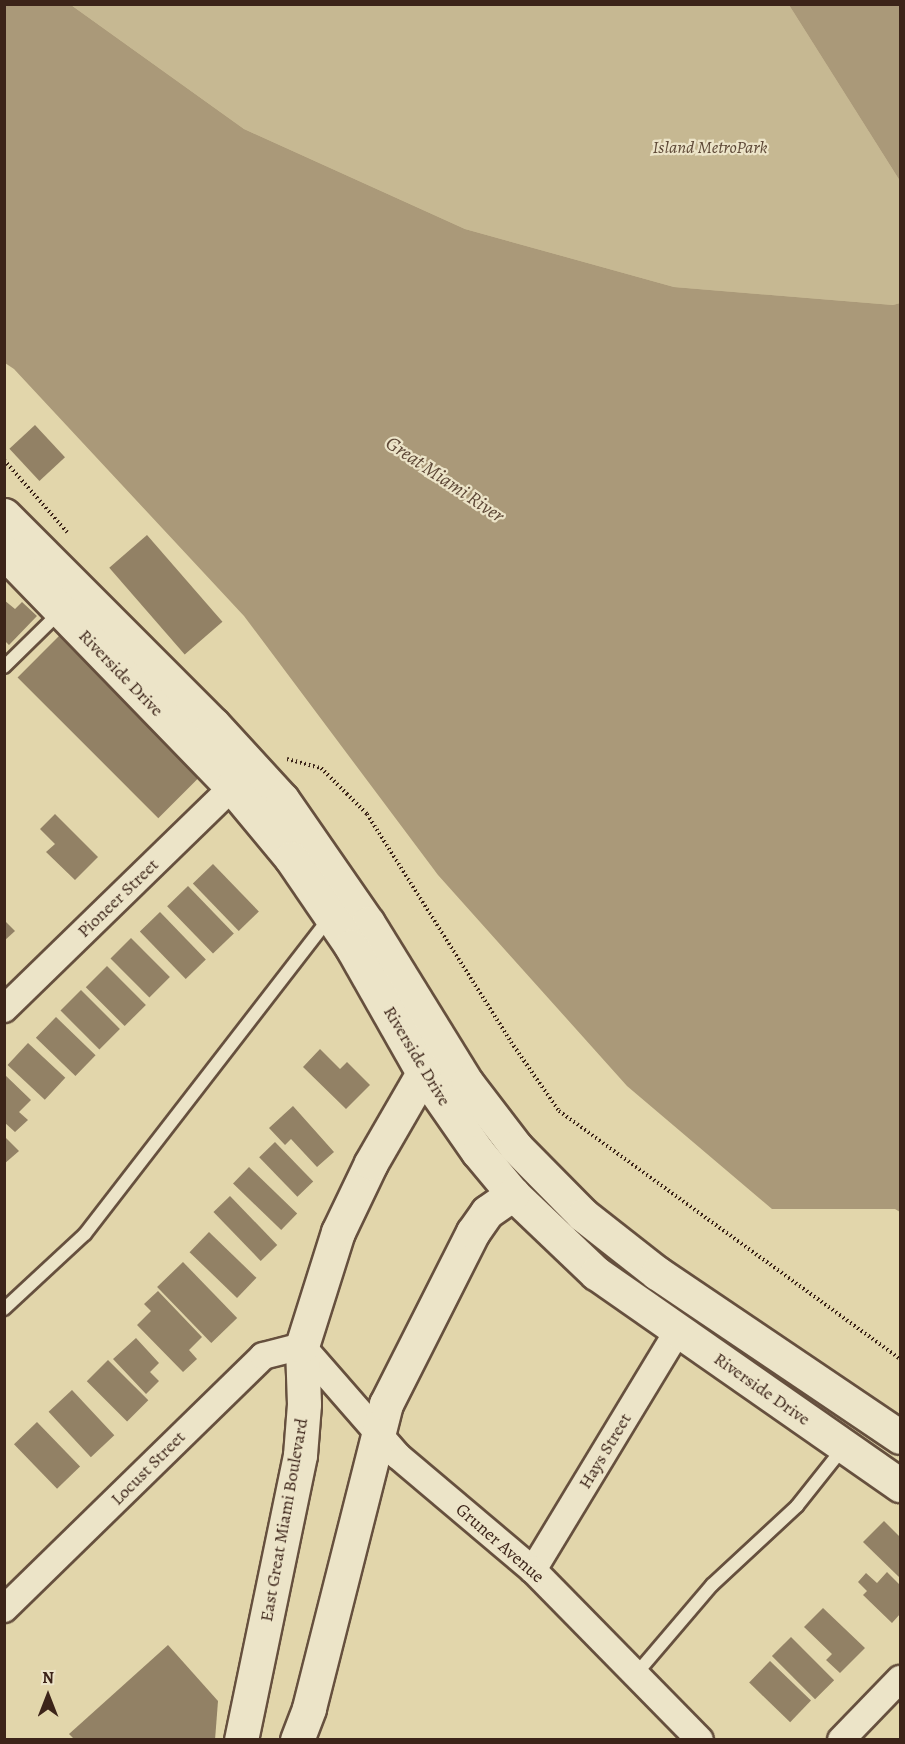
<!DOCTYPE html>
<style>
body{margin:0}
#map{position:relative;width:905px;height:1744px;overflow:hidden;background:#e2d6ab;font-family:Alegreya,serif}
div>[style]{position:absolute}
.green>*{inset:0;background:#c6b892}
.water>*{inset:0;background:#aa9979}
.building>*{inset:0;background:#928165;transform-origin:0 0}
.path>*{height:4px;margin-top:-2px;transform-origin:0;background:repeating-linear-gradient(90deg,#3c2419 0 1.5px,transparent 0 4.5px)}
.roads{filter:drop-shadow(2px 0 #66503e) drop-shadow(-2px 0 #66503e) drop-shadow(0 2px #66503e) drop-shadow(0 -2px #66503e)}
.lane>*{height:12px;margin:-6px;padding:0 6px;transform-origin:6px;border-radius:6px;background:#ece4c8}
.street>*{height:26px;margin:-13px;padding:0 13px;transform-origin:13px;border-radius:13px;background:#ece4c8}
.secondary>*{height:33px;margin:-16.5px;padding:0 16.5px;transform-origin:16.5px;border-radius:16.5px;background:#ece4c8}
span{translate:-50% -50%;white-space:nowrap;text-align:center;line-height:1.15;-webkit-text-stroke:4.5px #ece4c8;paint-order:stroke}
.park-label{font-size:18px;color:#5e4937;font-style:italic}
.street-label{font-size:18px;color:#3c2419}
.water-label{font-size:20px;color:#5d4736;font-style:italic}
.frame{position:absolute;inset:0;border:6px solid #3c2419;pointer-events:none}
.north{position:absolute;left:18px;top:1666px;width:60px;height:60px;-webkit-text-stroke:4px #ece4c8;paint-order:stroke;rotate:0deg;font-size:16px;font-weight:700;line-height:24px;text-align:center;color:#3c2419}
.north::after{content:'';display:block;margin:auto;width:21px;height:27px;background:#3c2419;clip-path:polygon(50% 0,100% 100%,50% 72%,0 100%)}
</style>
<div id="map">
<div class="green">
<div style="clip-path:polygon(71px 5px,789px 5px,900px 181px,900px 303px,893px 305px,674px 287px,465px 229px,244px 129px)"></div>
</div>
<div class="water">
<div style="clip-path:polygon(4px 5px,71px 5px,244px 129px,465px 229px,674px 287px,893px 305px,900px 303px,900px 1212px,895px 1209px,772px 1209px,627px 1086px,438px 875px,244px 616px,14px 369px,5px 363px)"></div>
<div style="clip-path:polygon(789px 5px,900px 5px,900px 181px)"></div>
</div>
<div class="building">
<div style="left:35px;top:425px;width:44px;height:35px;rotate:47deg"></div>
<div style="left:147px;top:535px;width:115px;height:50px;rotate:49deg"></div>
<div style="clip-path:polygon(4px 600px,15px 609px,22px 602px,37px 616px,9px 645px,4px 640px)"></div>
<div style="left:60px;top:635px;width:199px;height:60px;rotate:45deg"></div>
<div style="clip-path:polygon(55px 814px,98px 857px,75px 880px,46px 852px,55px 844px,40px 829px)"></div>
<div style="left:213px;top:864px;width:66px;height:28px;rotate:46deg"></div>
<div style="left:188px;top:886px;width:66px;height:29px;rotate:46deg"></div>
<div style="left:160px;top:912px;width:66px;height:28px;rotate:46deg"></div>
<div style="clip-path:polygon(4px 920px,15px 931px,4px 941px)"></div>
<div style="left:131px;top:938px;width:55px;height:29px;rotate:45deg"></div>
<div style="left:107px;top:966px;width:55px;height:30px;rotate:45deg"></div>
<div style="left:81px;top:990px;width:55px;height:29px;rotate:45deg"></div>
<div style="left:56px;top:1017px;width:55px;height:29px;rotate:44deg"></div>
<div style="left:28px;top:1043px;width:51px;height:30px;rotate:43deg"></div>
<div style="clip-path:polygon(320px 1049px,340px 1069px,347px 1062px,370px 1085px,346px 1109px,303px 1067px)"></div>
<div style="clip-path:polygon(4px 1074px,31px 1100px,19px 1112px,28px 1120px,15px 1132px,4px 1122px)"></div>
<div style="clip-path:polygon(293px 1106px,334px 1152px,317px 1167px,291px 1139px,285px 1145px,269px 1128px)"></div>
<div style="clip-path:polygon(4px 1136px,19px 1151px,4px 1164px)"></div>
<div style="left:275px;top:1142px;width:55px;height:22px;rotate:46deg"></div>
<div style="left:249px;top:1167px;width:67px;height:23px;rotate:44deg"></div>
<div style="left:230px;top:1196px;width:68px;height:23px;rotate:46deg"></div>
<div style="left:209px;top:1232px;width:66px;height:28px;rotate:44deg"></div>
<div style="left:183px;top:1262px;width:78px;height:36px;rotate:46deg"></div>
<div style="clip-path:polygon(158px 1291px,202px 1337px,189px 1350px,197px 1359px,183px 1372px,137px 1325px,151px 1311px,144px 1304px)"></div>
<div style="clip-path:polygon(136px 1338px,159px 1363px,150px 1372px,159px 1381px,146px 1394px,113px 1359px)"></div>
<div style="left:108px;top:1360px;width:57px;height:30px;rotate:45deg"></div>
<div style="left:72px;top:1390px;width:62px;height:32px;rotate:47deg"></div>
<div style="left:37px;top:1422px;width:62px;height:32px;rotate:46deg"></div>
<div style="clip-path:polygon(884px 1521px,900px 1537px,900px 1578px,863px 1542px)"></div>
<div style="clip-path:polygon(887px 1572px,900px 1585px,900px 1614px,892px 1623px,863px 1595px,867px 1591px,858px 1582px,866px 1573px,877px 1583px)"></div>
<div style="clip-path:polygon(823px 1608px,865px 1648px,840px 1673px,826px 1660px,832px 1654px,804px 1627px)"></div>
<div style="left:791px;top:1637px;width:61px;height:27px;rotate:45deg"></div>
<div style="clip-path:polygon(168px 1645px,218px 1701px,215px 1740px,75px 1740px,69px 1734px)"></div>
<div style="left:770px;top:1661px;width:57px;height:30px;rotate:44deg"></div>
</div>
<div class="path">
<div style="left:4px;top:460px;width:96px;rotate:48.8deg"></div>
<div style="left:287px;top:759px;width:35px;rotate:15deg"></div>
<div style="left:321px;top:768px;width:65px;rotate:45deg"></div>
<div style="left:367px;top:814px;width:270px;rotate:57.7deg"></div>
<div style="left:511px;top:1042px;width:84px;rotate:55.2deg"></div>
<div style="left:559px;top:1111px;width:422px;rotate:36deg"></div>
</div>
<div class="roads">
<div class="lane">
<div style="left:4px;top:667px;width:80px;rotate:-44.5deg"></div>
<div style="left:4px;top:1309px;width:110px;rotate:-42.8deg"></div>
<div style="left:85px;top:1234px;width:399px;rotate:-52.3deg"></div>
<div style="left:636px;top:1674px;width:117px;rotate:-49.5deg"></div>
<div style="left:712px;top:1585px;width:116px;rotate:-42.9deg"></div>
<div style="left:797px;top:1506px;width:75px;rotate:-51.5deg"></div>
</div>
<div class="street">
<div style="left:4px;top:1009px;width:318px;rotate:-44.2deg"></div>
<div style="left:533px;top:1570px;width:280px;rotate:-58.8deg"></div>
<div style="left:4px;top:1609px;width:362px;rotate:-44.3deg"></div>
<div style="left:263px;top:1356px;width:40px;rotate:-14.4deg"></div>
<div style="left:302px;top:1346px;width:146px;rotate:48.9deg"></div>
<div style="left:398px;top:1456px;width:177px;rotate:40.2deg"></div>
<div style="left:533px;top:1570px;width:238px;rotate:45.5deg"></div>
<div style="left:841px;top:1740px;width:85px;rotate:-46deg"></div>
</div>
<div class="secondary">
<div style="left:4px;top:515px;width:296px;rotate:45deg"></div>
<div style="left:213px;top:724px;width:102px;rotate:47.4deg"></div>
<div style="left:282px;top:799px;width:151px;rotate:55.3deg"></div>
<div style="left:368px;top:923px;width:188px;rotate:58.3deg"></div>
<div style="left:467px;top:1083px;width:81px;rotate:52.6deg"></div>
<div style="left:516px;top:1147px;width:95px;rotate:45.4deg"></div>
<div style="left:583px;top:1215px;width:94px;rotate:38.1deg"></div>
<div style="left:657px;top:1273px;width:293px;rotate:34deg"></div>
<div style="left:4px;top:552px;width:327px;rotate:45.9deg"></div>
<div style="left:232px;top:787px;width:92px;rotate:50.3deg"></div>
<div style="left:291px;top:858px;width:107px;rotate:55.7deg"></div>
<div style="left:351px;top:946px;width:146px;rotate:60.4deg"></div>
<div style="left:423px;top:1073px;width:96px;rotate:55.2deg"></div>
<div style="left:478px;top:1152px;width:55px;rotate:50.2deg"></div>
<div style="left:513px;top:1194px;width:115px;rotate:43.6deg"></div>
<div style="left:596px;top:1273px;width:371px;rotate:34.9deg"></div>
<div style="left:241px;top:1740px;width:291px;rotate:-78.3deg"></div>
<div style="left:300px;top:1455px;width:51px;rotate:-85.5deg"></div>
<div style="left:304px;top:1404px;width:58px;rotate:-92deg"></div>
<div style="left:302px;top:1346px;width:120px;rotate:-72.5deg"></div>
<div style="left:338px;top:1232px;width:76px;rotate:-64.4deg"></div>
<div style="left:371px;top:1163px;width:104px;rotate:-60deg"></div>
<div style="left:297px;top:1740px;width:34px;rotate:-69deg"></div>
<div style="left:309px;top:1708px;width:314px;rotate:-75.8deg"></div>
<div style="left:386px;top:1404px;width:193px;rotate:-63.2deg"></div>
<div style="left:473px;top:1232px;width:24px;rotate:-55deg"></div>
<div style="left:487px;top:1212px;width:32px;rotate:-35deg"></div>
</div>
</div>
<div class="park-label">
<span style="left:710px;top:147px">Island MetroPark</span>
</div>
<div class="street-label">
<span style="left:121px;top:673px;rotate:46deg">Riverside Drive</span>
<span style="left:118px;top:898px;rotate:-44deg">Pioneer Street</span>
<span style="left:417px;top:1056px;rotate:59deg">Riverside Drive</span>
<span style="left:762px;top:1389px;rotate:35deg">Riverside Drive</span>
<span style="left:605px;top:1451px;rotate:-59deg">Hays Street</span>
<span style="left:148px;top:1468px;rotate:-45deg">Locust Street</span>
<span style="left:284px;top:1520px;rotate:-80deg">East Great Miami Boulevard</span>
<span style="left:500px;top:1543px;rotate:41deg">Gruner Avenue</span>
</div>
<div class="water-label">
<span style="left:445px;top:479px;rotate:34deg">Great Miami River</span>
</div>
<div class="frame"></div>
<div class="north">N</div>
</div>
